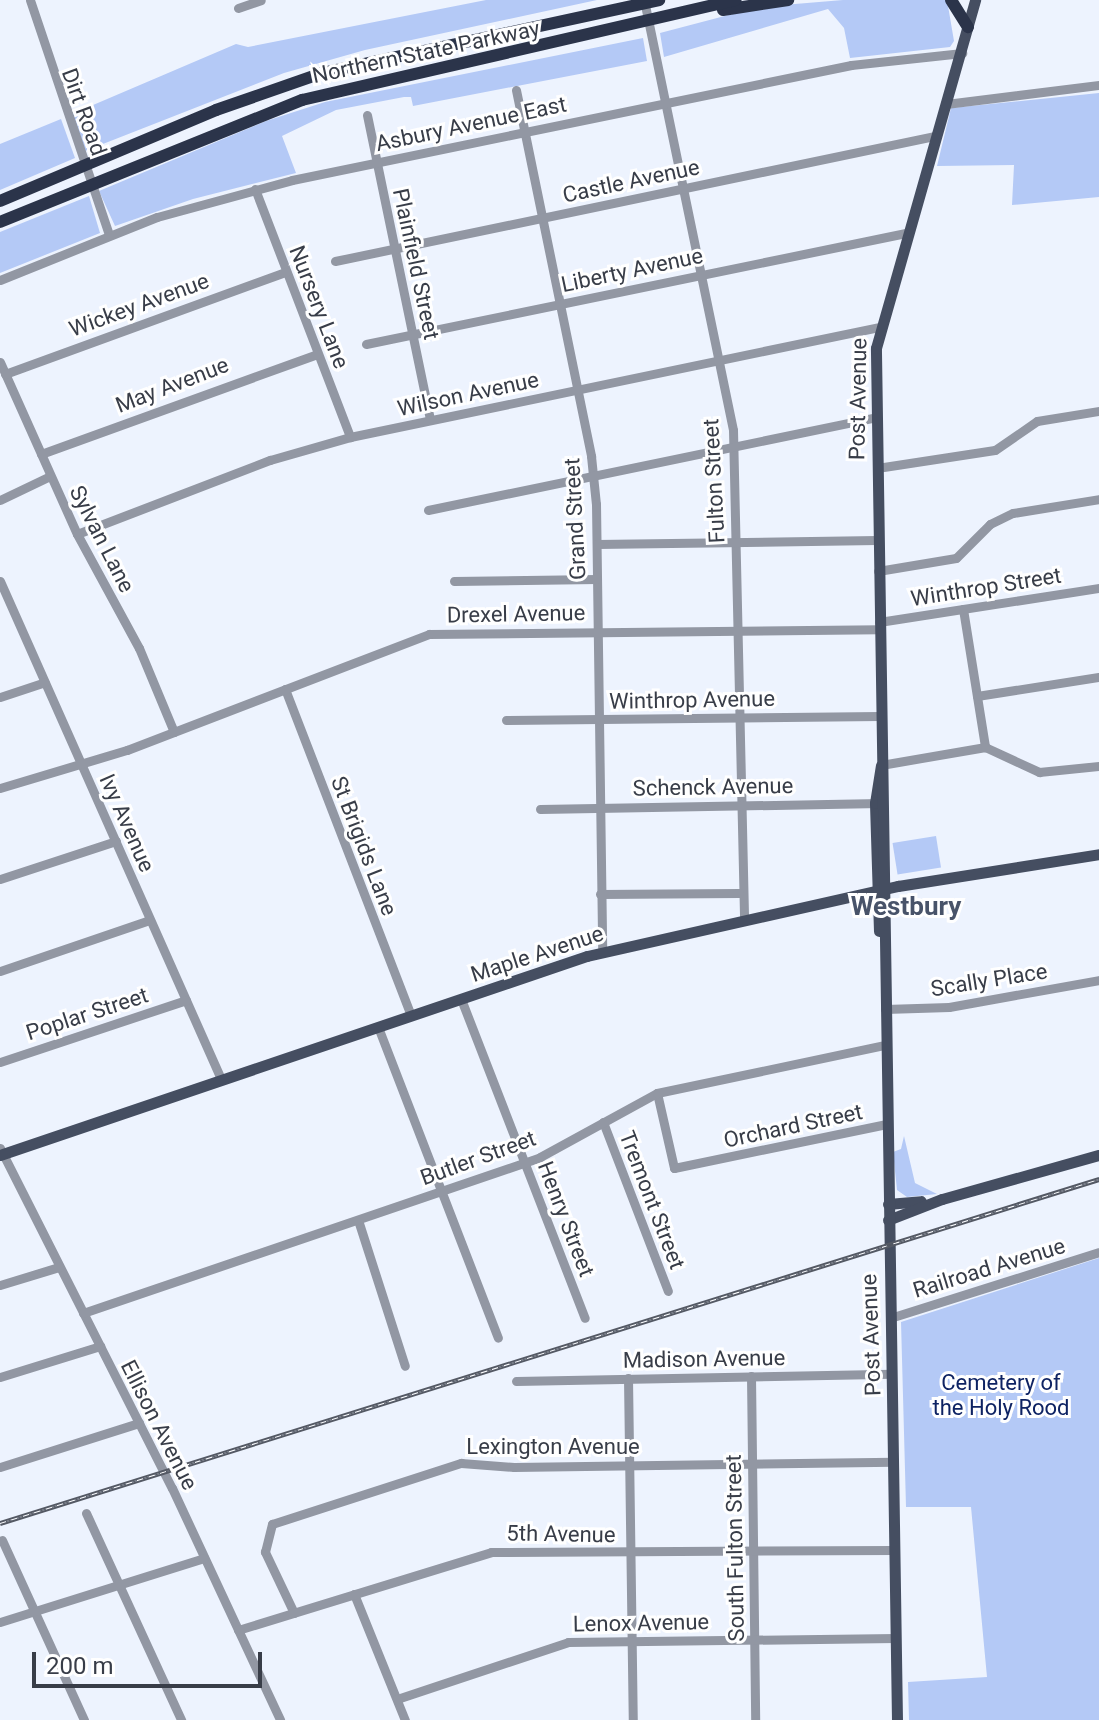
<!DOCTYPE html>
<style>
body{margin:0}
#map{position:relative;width:1099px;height:1720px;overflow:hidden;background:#edf3fe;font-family:Roboto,sans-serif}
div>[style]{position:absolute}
.green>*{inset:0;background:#b4c9f6;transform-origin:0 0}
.minor>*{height:9px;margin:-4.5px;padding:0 4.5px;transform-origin:4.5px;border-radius:4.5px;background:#9297a3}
.major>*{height:11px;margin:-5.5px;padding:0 5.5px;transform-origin:5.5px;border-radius:5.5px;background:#454e61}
.highway>*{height:12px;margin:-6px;padding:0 6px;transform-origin:6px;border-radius:6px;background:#2b344a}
.rail>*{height:5px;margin-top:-2.5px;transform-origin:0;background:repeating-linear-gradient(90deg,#fff 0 6px,#545964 0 12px);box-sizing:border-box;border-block:2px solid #545964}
span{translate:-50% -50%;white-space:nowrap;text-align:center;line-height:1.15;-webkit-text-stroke:6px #fff;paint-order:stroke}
.street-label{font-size:22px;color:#383d48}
.park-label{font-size:22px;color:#0e2363}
.quarter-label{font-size:26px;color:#485369;font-weight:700}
.scale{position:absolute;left:32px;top:1652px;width:230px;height:36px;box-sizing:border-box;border:4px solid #383d48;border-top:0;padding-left:10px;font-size:24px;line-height:28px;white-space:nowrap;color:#383d48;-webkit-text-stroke:6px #fff;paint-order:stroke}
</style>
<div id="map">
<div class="green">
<div style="clip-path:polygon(486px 0,597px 0,365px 50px,284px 73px,85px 151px,72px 114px,236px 44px,248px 47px)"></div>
<div style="clip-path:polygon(843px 0,947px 0,954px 41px,950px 47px,850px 58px,844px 28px,828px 9px,664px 57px,660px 33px,759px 7px)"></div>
<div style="clip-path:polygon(643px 38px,647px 61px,413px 106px,411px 97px,404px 97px,336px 110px,282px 136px,296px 173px,193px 199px,115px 226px,99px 191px,266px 121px,325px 102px)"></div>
<div style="clip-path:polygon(1099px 93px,1099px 197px,1012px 205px,1014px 165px,937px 166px,951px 108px)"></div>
<div style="clip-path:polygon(61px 119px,75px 158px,0 190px,0 144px)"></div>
<div style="clip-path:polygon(89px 196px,100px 233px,0 273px,0 232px)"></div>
<div style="left:936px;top:836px;width:32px;height:44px;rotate:81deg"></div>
<div style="clip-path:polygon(904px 1136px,915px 1183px,937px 1194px,907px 1197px,897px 1190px,893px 1152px,901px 1149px)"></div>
<div style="clip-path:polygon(1099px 1258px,1099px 1720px,909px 1720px,908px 1682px,987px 1677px,971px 1507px,906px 1507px,901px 1322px)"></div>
</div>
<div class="minor">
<div style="left:30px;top:0;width:248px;rotate:71.4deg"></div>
<div style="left:644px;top:0;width:439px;rotate:78.3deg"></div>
<div style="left:733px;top:430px;width:490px;rotate:88.7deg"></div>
<div style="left:238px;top:8px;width:24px;rotate:-19deg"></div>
<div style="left:516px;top:90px;width:374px;rotate:78.4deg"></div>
<div style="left:591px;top:456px;width:48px;rotate:84.1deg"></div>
<div style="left:596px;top:504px;width:449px;rotate:89.2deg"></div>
<div style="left:946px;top:104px;width:154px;rotate:-7.1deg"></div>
<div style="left:367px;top:115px;width:311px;rotate:78.3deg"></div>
<div style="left:255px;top:189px;width:266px;rotate:69deg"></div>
<div style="left:335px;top:261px;width:613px;rotate:-11.77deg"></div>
<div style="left:0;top:280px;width:169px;rotate:-21.9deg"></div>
<div style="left:157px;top:217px;width:140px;rotate:-15.3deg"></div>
<div style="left:292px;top:180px;width:571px;rotate:-11.62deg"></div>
<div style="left:851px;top:65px;width:112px;rotate:-6.2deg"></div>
<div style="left:366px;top:344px;width:551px;rotate:-11.62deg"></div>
<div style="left:0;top:362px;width:188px;rotate:65.9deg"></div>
<div style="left:77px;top:534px;width:130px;rotate:61.5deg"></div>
<div style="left:139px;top:648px;width:91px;rotate:67.4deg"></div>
<div style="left:5px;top:374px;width:299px;rotate:-20deg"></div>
<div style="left:41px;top:454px;width:294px;rotate:-19.9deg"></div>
<div style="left:877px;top:468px;width:119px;rotate:-8.7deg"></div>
<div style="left:995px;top:450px;width:51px;rotate:-34.6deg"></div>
<div style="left:1037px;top:421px;width:63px;rotate:-9.2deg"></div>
<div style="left:0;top:500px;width:55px;rotate:-25.6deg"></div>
<div style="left:428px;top:510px;width:458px;rotate:-11.7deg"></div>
<div style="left:77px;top:534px;width:207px;rotate:-21deg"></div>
<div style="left:270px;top:460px;width:83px;rotate:-16deg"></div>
<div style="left:350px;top:437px;width:540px;rotate:-11.75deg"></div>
<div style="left:597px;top:544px;width:280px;rotate:-0.8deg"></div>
<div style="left:878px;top:571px;width:79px;rotate:-9.5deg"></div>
<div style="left:956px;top:558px;width:48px;rotate:-45deg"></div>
<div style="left:990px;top:524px;width:25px;rotate:-26deg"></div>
<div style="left:1013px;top:513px;width:87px;rotate:-9.2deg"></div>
<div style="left:0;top:581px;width:545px;rotate:66.07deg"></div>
<div style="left:454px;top:581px;width:143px;rotate:-0.8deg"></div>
<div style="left:963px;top:609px;width:140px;rotate:80.9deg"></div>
<div style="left:879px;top:622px;width:223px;rotate:-8.8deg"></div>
<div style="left:285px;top:689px;width:350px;rotate:68.9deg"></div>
<div style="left:977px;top:696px;width:123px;rotate:-8.9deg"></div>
<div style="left:0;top:697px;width:47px;rotate:-18.4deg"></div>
<div style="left:506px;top:720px;width:374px;rotate:-0.6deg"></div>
<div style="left:881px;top:765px;width:106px;rotate:-9.8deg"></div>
<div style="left:985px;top:747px;width:60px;rotate:24.8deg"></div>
<div style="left:1039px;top:772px;width:60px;rotate:-5.7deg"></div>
<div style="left:0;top:788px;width:133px;rotate:-16.7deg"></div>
<div style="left:127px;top:750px;width:324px;rotate:-21deg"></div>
<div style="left:429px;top:634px;width:450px;rotate:-0.6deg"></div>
<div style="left:540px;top:809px;width:340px;rotate:-1deg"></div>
<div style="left:0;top:879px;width:122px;rotate:-18.1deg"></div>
<div style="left:600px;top:894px;width:139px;rotate:-0.4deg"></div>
<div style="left:0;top:971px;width:158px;rotate:-18.8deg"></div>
<div style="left:461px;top:999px;width:342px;rotate:68.8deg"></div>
<div style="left:885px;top:1009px;width:64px;rotate:-1.8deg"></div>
<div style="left:949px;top:1007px;width:152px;rotate:-10.2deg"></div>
<div style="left:378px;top:1027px;width:333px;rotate:68.9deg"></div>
<div style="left:0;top:1062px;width:196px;rotate:-18.4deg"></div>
<div style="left:657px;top:1093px;width:77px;rotate:77.2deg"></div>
<div style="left:674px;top:1168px;width:217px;rotate:-11.7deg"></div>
<div style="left:603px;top:1122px;width:181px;rotate:69deg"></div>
<div style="left:0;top:1148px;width:381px;rotate:63.2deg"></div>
<div style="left:172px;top:1488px;width:256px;rotate:65deg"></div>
<div style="left:358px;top:1220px;width:153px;rotate:72.2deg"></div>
<div style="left:0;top:1285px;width:62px;rotate:-17deg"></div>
<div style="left:83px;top:1313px;width:483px;rotate:-18.8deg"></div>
<div style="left:540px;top:1157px;width:133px;rotate:-28.7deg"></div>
<div style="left:657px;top:1093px;width:233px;rotate:-11.9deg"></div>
<div style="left:890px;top:1318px;width:219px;rotate:-17.5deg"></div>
<div style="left:751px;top:1376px;width:344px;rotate:89.3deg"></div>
<div style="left:0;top:1377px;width:105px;rotate:-17.2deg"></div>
<div style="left:628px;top:1378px;width:342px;rotate:89.2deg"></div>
<div style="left:516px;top:1381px;width:376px;rotate:-1.1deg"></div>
<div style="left:0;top:1467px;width:146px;rotate:-17.6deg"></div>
<div style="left:86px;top:1513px;width:228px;rotate:65.3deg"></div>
<div style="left:2px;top:1540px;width:198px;rotate:65.5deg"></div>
<div style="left:354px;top:1594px;width:136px;rotate:68deg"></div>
<div style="left:294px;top:1613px;width:68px;rotate:-115.4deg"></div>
<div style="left:265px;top:1552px;width:29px;rotate:-76deg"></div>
<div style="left:272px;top:1524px;width:199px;rotate:-17.9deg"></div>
<div style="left:461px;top:1463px;width:53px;rotate:4.3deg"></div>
<div style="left:514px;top:1467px;width:379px;rotate:-0.8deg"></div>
<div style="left:0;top:1622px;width:214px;rotate:-17.4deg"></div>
<div style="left:238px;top:1630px;width:265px;rotate:-17.1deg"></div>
<div style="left:491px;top:1552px;width:404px;rotate:-0.3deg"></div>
<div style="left:397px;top:1699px;width:180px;rotate:-18.4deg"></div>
<div style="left:568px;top:1642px;width:328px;rotate:-0.7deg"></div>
</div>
<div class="major">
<div style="left:879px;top:931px;width:128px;rotate:-91.8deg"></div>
<div style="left:875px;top:803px;width:38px;rotate:-81deg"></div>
<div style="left:0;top:1155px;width:620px;rotate:-18.73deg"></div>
<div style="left:587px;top:956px;width:319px;rotate:-12.7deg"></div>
<div style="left:898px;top:886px;width:204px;rotate:-9deg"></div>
<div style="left:888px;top:1204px;width:33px;rotate:-5deg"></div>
<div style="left:888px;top:1220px;width:58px;rotate:-21.3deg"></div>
<div style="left:942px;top:1199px;width:163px;rotate:-15.7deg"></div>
<div style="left:897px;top:1720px;width:1372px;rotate:-90.88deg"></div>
<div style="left:876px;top:348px;width:362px;rotate:-74.1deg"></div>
</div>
<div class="highway">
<div style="left:951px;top:0;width:32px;rotate:58deg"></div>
<div style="left:723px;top:10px;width:66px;rotate:-8.7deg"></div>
<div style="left:0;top:201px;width:234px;rotate:-22.8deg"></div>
<div style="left:216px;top:110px;width:112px;rotate:-19.2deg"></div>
<div style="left:322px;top:73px;width:345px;rotate:-12.2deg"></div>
<div style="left:0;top:222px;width:326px;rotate:-22deg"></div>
<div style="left:302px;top:100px;width:445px;rotate:-13deg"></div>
</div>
<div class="rail">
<div style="left:0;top:1523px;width:1152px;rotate:-17.38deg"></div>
</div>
<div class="street-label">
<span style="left:426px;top:52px;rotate:-12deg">Northern State Parkway</span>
<span style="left:84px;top:112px;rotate:70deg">Dirt Road</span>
<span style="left:471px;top:124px;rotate:-12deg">Asbury Avenue East</span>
<span style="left:631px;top:181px;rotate:-12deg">Castle Avenue</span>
<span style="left:416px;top:264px;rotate:78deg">Plainfield Street</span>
<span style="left:632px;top:270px;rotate:-12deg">Liberty Avenue</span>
<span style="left:139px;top:305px;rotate:-20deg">Wickey Avenue</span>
<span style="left:319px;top:307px;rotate:69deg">Nursery Lane</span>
<span style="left:172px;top:385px;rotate:-21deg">May Avenue</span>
<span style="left:468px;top:394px;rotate:-12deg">Wilson Avenue</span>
<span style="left:858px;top:399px;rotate:-89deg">Post Avenue</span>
<span style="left:714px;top:481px;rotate:-93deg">Fulton Street</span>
<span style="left:575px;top:519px;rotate:-93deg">Grand Street</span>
<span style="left:102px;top:539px;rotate:63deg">Sylvan Lane</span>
<span style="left:986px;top:587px;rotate:-9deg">Winthrop Street</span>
<span style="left:516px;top:614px;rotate:-1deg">Drexel Avenue</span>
<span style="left:692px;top:700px;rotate:-1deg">Winthrop Avenue</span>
<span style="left:713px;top:787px;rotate:-1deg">Schenck Avenue</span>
<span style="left:127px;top:823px;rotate:66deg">Ivy Avenue</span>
<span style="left:364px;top:846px;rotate:69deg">St Brigids Lane</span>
<span style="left:537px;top:954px;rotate:-18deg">Maple Avenue</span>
<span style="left:989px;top:980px;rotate:-9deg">Scally Place</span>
<span style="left:87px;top:1014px;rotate:-18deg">Poplar Street</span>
<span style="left:793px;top:1126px;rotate:-12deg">Orchard Street</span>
<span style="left:478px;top:1158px;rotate:-20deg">Butler Street</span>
<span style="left:652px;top:1200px;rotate:69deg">Tremont Street</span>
<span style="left:566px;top:1219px;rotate:69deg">Henry Street</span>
<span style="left:989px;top:1268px;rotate:-17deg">Railroad Avenue</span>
<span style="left:871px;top:1335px;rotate:-92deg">Post Avenue</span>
<span style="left:704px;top:1359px;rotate:-1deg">Madison Avenue</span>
<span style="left:159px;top:1425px;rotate:63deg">Ellison Avenue</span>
<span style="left:553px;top:1447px">Lexington Avenue</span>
<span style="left:561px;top:1534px;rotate:1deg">5th Avenue</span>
<span style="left:735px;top:1548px;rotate:-91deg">South Fulton Street</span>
<span style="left:641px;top:1623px;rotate:-1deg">Lenox Avenue</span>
</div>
<div class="park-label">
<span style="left:1001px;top:1395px">Cemetery of<br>the Holy Rood</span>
</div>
<div class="quarter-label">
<span style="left:906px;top:907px">Westbury</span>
</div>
<div class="scale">200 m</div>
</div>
